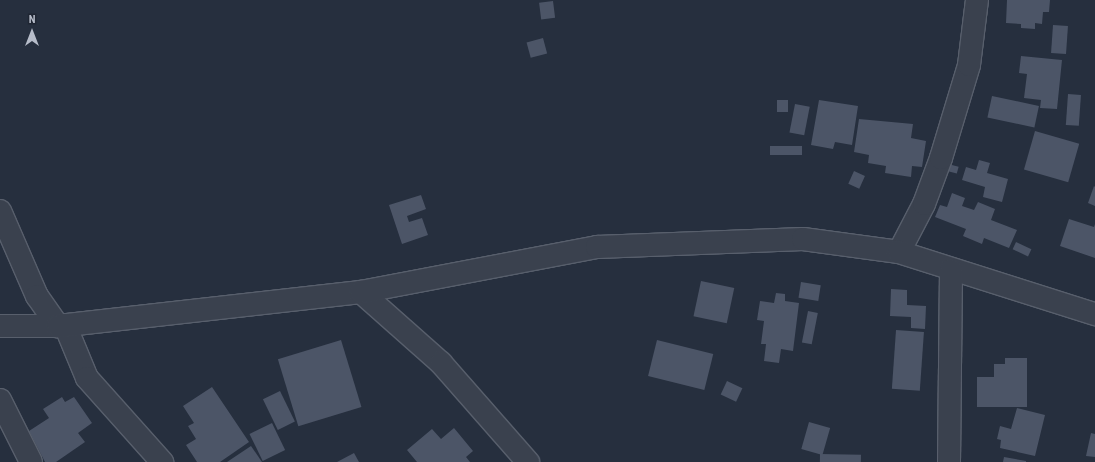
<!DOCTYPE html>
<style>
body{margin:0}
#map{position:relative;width:1095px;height:462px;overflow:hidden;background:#262f3e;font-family:"Roboto Condensed",sans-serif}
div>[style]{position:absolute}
.building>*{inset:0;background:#4c5567;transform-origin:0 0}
.roads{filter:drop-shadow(1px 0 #585f6c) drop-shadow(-1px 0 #585f6c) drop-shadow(0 1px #585f6c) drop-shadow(0 -1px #585f6c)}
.minor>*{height:22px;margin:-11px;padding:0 11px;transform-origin:11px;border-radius:11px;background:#3a414e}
span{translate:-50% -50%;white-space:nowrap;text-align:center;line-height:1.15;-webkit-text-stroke:3px #1f2633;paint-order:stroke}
.north{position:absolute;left:12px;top:12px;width:40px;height:40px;-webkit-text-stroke:3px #1f2633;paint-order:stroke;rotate:0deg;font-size:11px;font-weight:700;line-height:16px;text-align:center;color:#b6bcc9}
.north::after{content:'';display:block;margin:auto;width:14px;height:18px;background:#b6bcc9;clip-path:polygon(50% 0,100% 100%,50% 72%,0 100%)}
</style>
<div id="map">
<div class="building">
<div style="clip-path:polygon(1007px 0,1050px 0,1049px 12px,1043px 12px,1042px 24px,1035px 23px,1035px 29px,1021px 28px,1021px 24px,1006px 23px)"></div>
<div style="left:553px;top:1px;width:17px;height:14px;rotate:83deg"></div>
<div style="left:1053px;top:25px;width:15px;height:28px;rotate:4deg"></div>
<div style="left:543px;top:38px;width:16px;height:17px;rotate:75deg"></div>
<div style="clip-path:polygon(1021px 56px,1062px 60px,1057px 109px,1040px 108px,1041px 100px,1024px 98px,1027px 74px,1019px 73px)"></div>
<div style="left:1068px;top:94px;width:13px;height:31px;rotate:4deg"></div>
<div style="left:992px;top:96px;width:48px;height:22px;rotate:12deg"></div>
<div style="left:777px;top:100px;width:11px;height:12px"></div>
<div style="clip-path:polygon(819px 100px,858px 106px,852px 145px,835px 142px,833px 149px,811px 145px)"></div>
<div style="left:795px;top:104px;width:15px;height:29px;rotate:11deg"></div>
<div style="clip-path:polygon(859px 119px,913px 124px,911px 138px,926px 141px,922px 167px,912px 166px,911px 177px,885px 173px,886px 166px,868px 163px,869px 155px,854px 152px)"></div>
<div style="left:1035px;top:131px;width:46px;height:40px;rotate:16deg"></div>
<div style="left:802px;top:146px;width:9px;height:32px;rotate:90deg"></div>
<div style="clip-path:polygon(979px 160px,990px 163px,987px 173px,1008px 179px,1002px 202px,983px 197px,985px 187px,962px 180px,966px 167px,976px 170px)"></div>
<div style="left:948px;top:164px;width:11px;height:7px;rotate:15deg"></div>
<div style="left:854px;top:171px;width:12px;height:14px;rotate:24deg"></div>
<div style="clip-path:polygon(1094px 186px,1095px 187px,1095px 206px,1088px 203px)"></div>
<div style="clip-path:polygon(952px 193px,965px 198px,962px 206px,974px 210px,978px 202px,995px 209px,991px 220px,1017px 230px,1009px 248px,984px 238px,982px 244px,963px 236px,966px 229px,935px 217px,940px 205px,947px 207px)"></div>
<div style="clip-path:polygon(421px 195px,426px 209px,407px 216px,409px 222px,422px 218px,428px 235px,402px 244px,389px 205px)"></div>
<div style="clip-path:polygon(1069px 219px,1094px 227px,1095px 224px,1095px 258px,1060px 246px)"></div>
<div style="left:1016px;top:242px;width:17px;height:8px;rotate:25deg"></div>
<div style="left:701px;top:281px;width:34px;height:36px;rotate:12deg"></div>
<div style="left:801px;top:282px;width:20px;height:16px;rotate:9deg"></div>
<div style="clip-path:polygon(891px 289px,907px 290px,907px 305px,926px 306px,925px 329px,911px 328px,911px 317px,890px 316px)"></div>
<div style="clip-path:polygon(776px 293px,785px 294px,785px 301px,799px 303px,793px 351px,781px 349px,779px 363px,764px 361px,766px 344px,761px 344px,764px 321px,757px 320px,760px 301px,774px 303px)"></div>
<div style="left:808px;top:311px;width:10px;height:32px;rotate:11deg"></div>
<div style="left:896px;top:330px;width:28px;height:59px;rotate:4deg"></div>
<div style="left:341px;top:340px;width:70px;height:66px;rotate:73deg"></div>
<div style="left:657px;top:340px;width:58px;height:37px;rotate:14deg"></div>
<div style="clip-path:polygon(1005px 358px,1027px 358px,1027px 407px,977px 407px,977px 377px,994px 377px,994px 364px,1005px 364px)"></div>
<div style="left:727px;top:381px;width:17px;height:15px;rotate:25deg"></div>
<div style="clip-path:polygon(212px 387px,249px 442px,220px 462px,197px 462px,186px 445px,196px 439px,188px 426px,194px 423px,183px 406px)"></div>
<div style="left:280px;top:391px;width:34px;height:19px;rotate:64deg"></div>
<div style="clip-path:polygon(62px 397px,65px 402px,74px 397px,92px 423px,78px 433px,85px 442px,56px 462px,45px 462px,29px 431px,49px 418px,43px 409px)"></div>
<div style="clip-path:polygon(1017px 408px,1045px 415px,1035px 456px,1000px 448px,1001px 440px,997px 439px,1000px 426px,1011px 429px)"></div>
<div style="left:809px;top:422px;width:22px;height:28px;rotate:16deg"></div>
<div style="left:272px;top:423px;width:30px;height:25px;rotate:64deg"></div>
<div style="clip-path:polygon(454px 428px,473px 451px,466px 457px,470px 462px,417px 462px,407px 450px,432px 429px,441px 439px)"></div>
<div style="clip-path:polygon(1091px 433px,1095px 434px,1095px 457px,1086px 456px)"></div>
<div style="clip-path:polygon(251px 446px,262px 462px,227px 462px)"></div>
<div style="clip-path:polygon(354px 453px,359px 462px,337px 462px)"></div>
<div style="left:820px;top:454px;width:41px;height:8px;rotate:1deg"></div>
<div style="clip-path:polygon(1004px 457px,1026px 461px,1026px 462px,1003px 462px)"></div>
</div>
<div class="roads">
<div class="minor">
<div style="left:0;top:211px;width:93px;rotate:66.5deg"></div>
<div style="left:37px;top:296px;width:37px;rotate:55deg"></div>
<div style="left:899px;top:252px;width:54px;rotate:-62.5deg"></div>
<div style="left:924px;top:204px;width:49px;rotate:-69.7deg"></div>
<div style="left:941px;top:158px;width:97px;rotate:-73.2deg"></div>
<div style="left:969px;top:65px;width:65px;rotate:-83deg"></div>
<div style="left:361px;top:292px;width:107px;rotate:41.6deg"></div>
<div style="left:441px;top:363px;width:132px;rotate:48.7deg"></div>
<div style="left:65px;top:325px;width:57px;rotate:67.5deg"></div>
<div style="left:87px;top:378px;width:113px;rotate:48.2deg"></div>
<div style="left:0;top:326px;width:58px"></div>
<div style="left:58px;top:326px;width:305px;rotate:-6.4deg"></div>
<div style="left:361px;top:292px;width:240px;rotate:-10.8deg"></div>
<div style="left:597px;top:247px;width:206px;rotate:-2.2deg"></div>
<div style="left:803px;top:239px;width:97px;rotate:7.7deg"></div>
<div style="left:899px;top:252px;width:206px;rotate:17.6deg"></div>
<div style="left:0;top:400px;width:69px;rotate:63.4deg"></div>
<div style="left:949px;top:462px;width:192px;rotate:-89.4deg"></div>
</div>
</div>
<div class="north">N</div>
</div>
